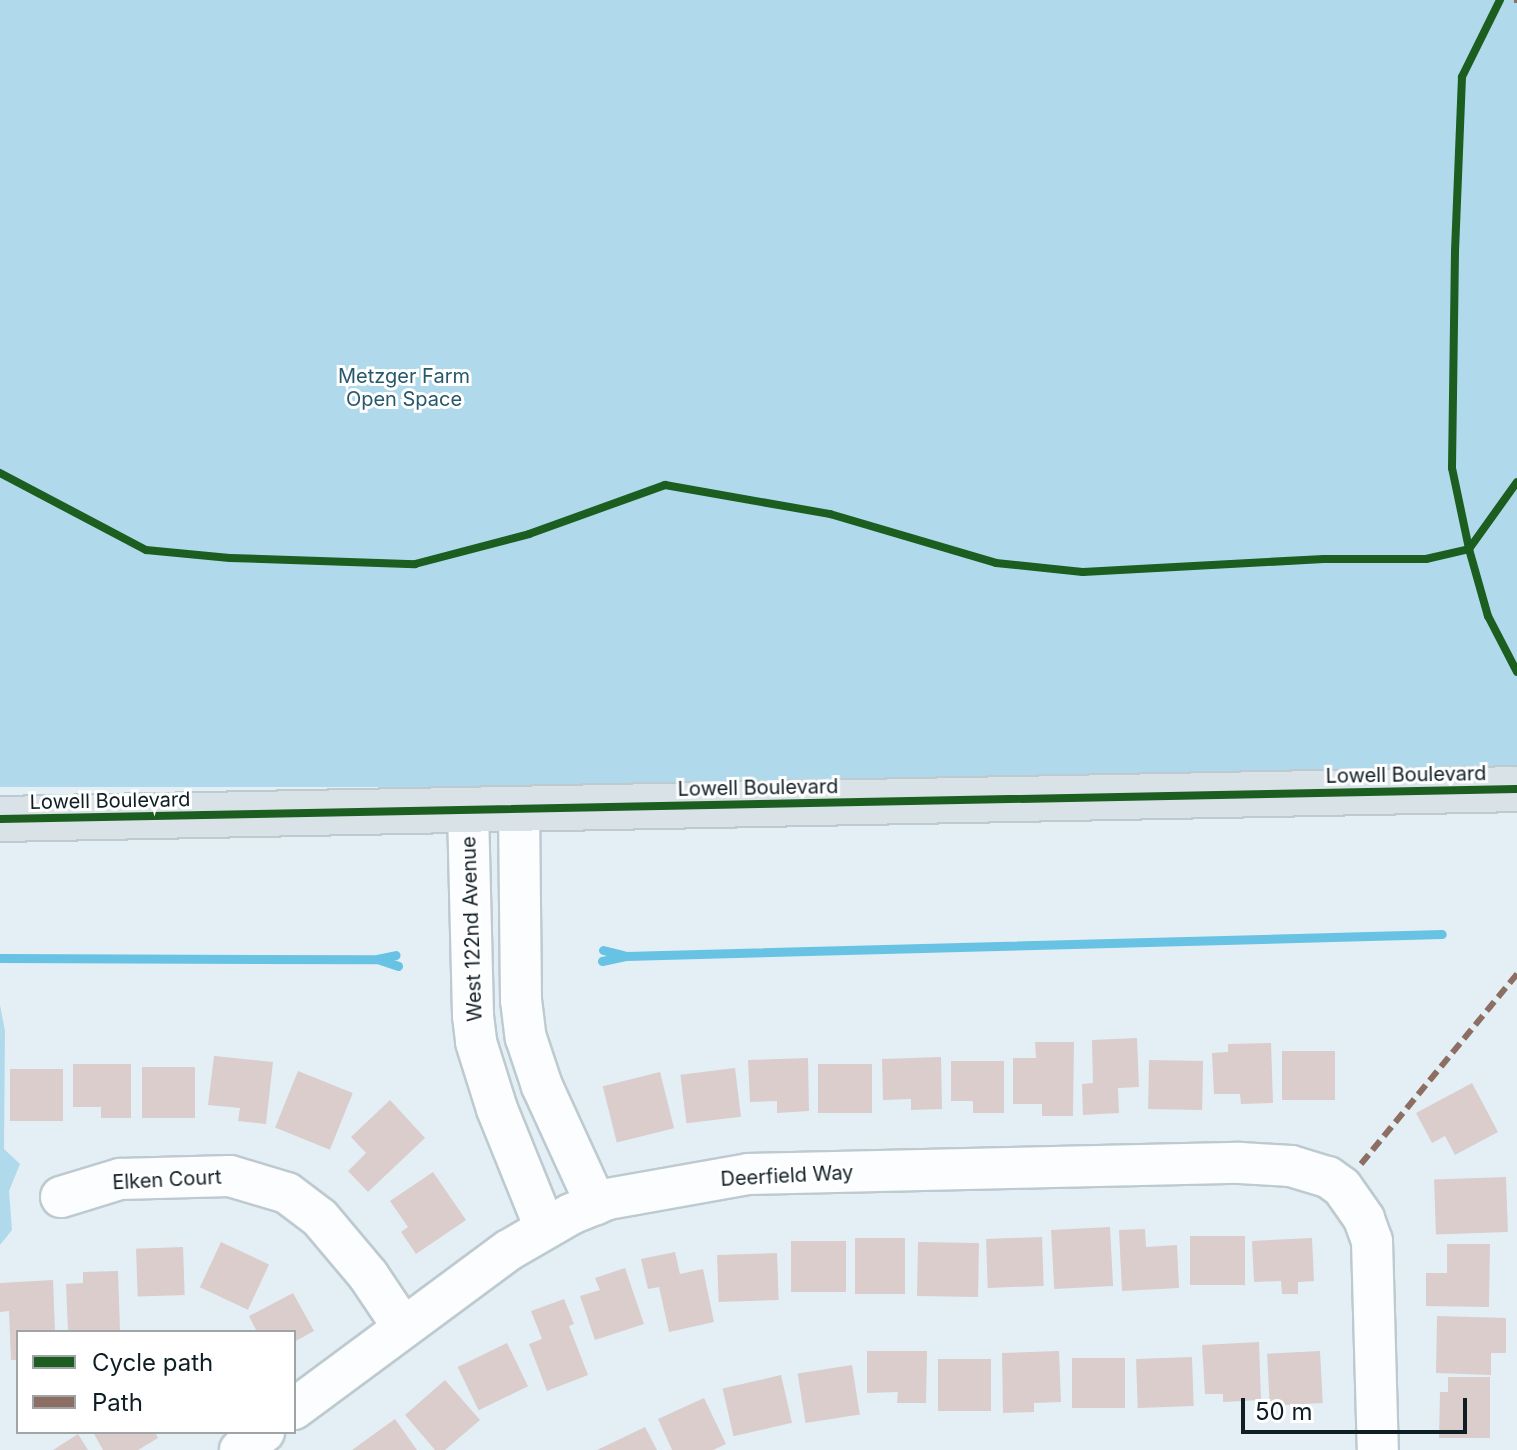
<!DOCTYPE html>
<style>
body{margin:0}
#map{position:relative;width:1517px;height:1450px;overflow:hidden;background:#e3eff5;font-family:Inter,sans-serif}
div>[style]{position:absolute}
.green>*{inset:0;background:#b0daec;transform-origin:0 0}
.stream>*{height:9px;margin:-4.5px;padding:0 4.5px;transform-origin:4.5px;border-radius:4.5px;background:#68c2e3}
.building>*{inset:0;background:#dacdcb;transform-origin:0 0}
.roads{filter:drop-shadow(2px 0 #bdcad0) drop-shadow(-2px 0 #bdcad0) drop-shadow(0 2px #bdcad0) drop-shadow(0 -2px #bdcad0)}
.minor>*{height:40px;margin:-20px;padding:0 20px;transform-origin:20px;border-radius:20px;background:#fbfdfe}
.major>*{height:44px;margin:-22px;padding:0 22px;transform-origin:22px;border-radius:22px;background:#d9e2e7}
.quiet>*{height:6px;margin-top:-3px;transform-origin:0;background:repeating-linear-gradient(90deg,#8d6e63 0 12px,transparent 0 18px)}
.cycleway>*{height:8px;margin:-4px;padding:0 4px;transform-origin:4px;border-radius:4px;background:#1b5e20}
span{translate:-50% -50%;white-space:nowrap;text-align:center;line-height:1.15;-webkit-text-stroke:6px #fff;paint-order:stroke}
.park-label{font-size:20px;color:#28586b}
.street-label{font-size:20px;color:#0f1e24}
.legend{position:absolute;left:16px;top:1330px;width:280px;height:104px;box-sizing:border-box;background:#fff;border:2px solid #9fa5a7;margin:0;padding:10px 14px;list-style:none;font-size:24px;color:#0f1e24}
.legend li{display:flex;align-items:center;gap:16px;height:40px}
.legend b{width:40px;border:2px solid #9fa5a7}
.scale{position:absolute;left:1241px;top:1398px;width:226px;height:36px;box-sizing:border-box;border:4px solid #0f1e24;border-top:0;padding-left:10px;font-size:24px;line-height:28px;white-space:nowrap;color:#0f1e24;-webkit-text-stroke:6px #fff;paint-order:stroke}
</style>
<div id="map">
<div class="green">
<div style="left:0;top:0;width:1517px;height:787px"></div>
<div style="clip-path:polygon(0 1005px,5px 1031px,4px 1149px,20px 1164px,9px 1191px,12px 1230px,0 1245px)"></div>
</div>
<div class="stream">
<div style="left:603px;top:950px;width:21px;rotate:14deg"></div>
<div style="left:0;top:958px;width:377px;rotate:0.2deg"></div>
<div style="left:377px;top:959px;width:19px;rotate:-12deg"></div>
<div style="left:380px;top:960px;width:19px;rotate:18deg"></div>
<div style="left:602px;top:961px;width:25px;rotate:-12deg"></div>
<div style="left:626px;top:956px;width:816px;rotate:-1.54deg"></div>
</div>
<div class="building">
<div style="clip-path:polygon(1137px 1038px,1139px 1087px,1118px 1088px,1119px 1113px,1083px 1115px,1082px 1084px,1093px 1083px,1092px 1040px)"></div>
<div style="clip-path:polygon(1035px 1042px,1074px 1042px,1073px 1116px,1042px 1116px,1042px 1104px,1013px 1104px,1013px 1058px,1036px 1058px)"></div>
<div style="clip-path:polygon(1271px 1043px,1273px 1103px,1241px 1104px,1240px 1094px,1214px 1094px,1212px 1053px,1228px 1052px,1228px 1044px)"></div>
<div style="left:1282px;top:1051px;width:53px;height:49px"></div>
<div style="clip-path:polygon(214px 1056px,273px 1062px,266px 1124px,238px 1121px,240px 1108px,208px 1105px)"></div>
<div style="clip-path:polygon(941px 1057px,942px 1109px,911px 1110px,911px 1099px,883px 1100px,882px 1059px)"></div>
<div style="clip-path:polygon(808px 1058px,809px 1111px,777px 1113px,777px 1101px,750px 1102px,748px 1060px)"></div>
<div style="left:1149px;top:1060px;width:54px;height:49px;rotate:1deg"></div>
<div style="clip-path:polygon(951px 1061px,1004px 1061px,1004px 1113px,973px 1113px,973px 1101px,951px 1101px)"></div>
<div style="clip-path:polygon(73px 1064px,131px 1064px,131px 1118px,101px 1118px,101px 1107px,73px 1107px)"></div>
<div style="left:872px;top:1064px;width:49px;height:54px;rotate:90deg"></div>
<div style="left:142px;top:1067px;width:53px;height:51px"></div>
<div style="left:735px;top:1068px;width:49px;height:55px;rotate:83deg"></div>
<div style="left:10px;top:1069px;width:53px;height:52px"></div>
<div style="left:298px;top:1071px;width:59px;height:61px;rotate:22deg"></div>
<div style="left:660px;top:1072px;width:58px;height:59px;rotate:76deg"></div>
<div style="clip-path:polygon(1472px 1083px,1498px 1132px,1455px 1155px,1445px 1136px,1432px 1143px,1416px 1113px)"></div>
<div style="clip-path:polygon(390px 1100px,425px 1138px,368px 1192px,348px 1171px,366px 1153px,351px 1137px)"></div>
<div style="clip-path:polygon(433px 1172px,466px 1220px,416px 1254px,401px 1232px,408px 1227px,390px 1201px)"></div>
<div style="left:1506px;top:1177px;width:55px;height:72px;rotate:88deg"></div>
<div style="left:1110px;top:1227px;width:59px;height:59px;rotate:87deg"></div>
<div style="clip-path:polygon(1145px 1229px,1146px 1247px,1177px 1245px,1179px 1288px,1122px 1291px,1119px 1230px)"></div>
<div style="left:1190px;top:1236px;width:55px;height:49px"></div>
<div style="left:1042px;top:1237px;width:49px;height:56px;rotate:88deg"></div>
<div style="left:855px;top:1238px;width:50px;height:56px"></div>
<div style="clip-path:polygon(1312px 1238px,1314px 1281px,1298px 1282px,1298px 1294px,1282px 1294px,1281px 1281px,1254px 1282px,1252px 1241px)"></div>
<div style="left:791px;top:1241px;width:55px;height:51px"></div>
<div style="left:221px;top:1242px;width:53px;height:50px;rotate:25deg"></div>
<div style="left:918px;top:1242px;width:61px;height:54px;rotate:1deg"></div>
<div style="clip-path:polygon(1447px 1244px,1490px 1244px,1489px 1307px,1426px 1306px,1426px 1273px,1447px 1273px)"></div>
<div style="left:183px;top:1247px;width:48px;height:47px;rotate:88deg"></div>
<div style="clip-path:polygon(675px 1252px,680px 1274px,703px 1269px,714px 1322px,669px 1332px,659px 1287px,648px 1289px,641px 1259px)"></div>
<div style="left:777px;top:1253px;width:47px;height:60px;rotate:88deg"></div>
<div style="clip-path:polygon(625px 1268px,644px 1324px,595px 1340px,580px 1296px,600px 1290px,595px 1278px)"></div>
<div style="clip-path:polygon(118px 1271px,120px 1330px,68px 1332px,66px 1284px,83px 1283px,83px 1272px)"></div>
<div style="clip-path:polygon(53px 1280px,55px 1332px,18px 1332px,18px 1360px,11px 1360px,9px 1311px,0 1312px,0 1283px)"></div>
<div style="clip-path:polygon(293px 1293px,314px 1331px,294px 1342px,294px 1332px,257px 1332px,249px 1316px)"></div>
<div style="clip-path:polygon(564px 1299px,574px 1324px,569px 1326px,588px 1375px,547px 1391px,529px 1344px,542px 1339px,531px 1311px)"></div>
<div style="clip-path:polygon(1437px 1316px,1506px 1318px,1506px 1353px,1491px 1353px,1491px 1375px,1436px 1373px)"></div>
<div style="clip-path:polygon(1259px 1342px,1261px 1400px,1223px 1402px,1223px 1394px,1205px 1394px,1202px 1345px)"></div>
<div style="left:507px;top:1343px;width:48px;height:55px;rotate:64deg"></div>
<div style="clip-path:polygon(867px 1351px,927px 1351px,926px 1403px,897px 1403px,898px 1392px,867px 1393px)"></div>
<div style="clip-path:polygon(1059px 1351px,1061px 1402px,1034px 1403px,1034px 1412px,1003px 1413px,1002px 1353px)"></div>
<div style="left:1320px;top:1351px;width:52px;height:53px;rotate:87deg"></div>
<div style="left:1192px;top:1357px;width:49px;height:56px;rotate:88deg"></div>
<div style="left:1072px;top:1358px;width:53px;height:50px"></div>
<div style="left:991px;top:1359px;width:52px;height:53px;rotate:90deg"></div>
<div style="left:852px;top:1365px;width:50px;height:55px;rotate:81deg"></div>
<div style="left:781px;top:1375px;width:49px;height:60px;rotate:77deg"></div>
<div style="clip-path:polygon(1448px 1377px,1490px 1377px,1490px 1438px,1439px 1438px,1440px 1392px,1448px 1392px)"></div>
<div style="clip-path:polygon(445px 1380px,480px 1420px,445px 1450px,435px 1450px,405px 1415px)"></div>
<div style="clip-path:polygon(704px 1398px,726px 1444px,713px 1450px,672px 1450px,658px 1419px)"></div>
<div style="clip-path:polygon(395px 1419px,417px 1450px,352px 1450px)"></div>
<div style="clip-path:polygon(645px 1427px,657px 1450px,597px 1450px)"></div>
<div style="clip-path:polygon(93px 1432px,155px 1432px,158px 1438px,138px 1450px,103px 1450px)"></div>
<div style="clip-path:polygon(78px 1434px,88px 1450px,53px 1450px)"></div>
</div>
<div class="roads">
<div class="minor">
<div style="left:519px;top:809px;width:191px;rotate:89.4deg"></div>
<div style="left:521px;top:1000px;width:38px;rotate:83deg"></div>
<div style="left:526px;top:1038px;width:51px;rotate:71.6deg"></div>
<div style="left:542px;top:1086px;width:130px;rotate:65.4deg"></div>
<div style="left:468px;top:810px;width:206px;rotate:88.6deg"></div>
<div style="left:473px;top:1016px;width:26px;rotate:83deg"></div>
<div style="left:476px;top:1042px;width:70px;rotate:72.6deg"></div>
<div style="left:497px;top:1109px;width:128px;rotate:68deg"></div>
<div style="left:61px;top:1197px;width:62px;rotate:-17deg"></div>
<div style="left:120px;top:1179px;width:110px;rotate:-1.6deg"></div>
<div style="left:230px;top:1176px;width:59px;rotate:16.6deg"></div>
<div style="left:287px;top:1193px;width:41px;rotate:37.1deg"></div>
<div style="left:320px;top:1218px;width:75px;rotate:49.9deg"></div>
<div style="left:368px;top:1275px;width:63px;rotate:56.1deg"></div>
<div style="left:294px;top:1409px;width:267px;rotate:-36.5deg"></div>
<div style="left:509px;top:1250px;width:72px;rotate:-30.1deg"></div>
<div style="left:571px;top:1214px;width:40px;rotate:-22deg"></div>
<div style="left:608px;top:1199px;width:142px;rotate:-10.1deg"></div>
<div style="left:748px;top:1174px;width:492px;rotate:-1.3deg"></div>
<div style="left:1240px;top:1163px;width:51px;rotate:3.4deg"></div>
<div style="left:1291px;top:1166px;width:39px;rotate:17deg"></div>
<div style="left:1328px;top:1177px;width:17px;rotate:36deg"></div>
<div style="left:1342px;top:1187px;width:39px;rotate:55deg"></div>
<div style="left:1364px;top:1219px;width:23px;rotate:70deg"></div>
<div style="left:1372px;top:1241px;width:209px;rotate:88.4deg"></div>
<div style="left:240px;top:1450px;width:30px;rotate:-37deg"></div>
</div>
<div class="major">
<div style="left:0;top:819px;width:1517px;rotate:-1.13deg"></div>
</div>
</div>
<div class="quiet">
<div style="left:1517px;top:0;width:3px;rotate:90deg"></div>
<div style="left:1361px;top:1164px;width:246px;rotate:-50.6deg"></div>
</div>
<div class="cycleway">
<div style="left:1500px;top:0;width:86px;rotate:116.3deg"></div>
<div style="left:1462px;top:77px;width:175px;rotate:92.3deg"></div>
<div style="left:1455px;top:252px;width:216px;rotate:90.8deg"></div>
<div style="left:1452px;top:468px;width:83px;rotate:78.1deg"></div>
<div style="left:1469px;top:549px;width:70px;rotate:74.2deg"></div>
<div style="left:1488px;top:616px;width:63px;rotate:62.6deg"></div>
<div style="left:0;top:473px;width:165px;rotate:27.8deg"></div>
<div style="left:146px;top:550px;width:84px;rotate:5.4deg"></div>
<div style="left:230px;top:558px;width:185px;rotate:1.9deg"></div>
<div style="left:415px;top:564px;width:118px;rotate:-14.7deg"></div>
<div style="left:529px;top:534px;width:145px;rotate:-19.8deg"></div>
<div style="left:665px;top:485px;width:168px;rotate:10deg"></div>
<div style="left:830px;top:514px;width:173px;rotate:16.4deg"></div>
<div style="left:996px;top:563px;width:87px;rotate:5.9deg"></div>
<div style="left:1083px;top:572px;width:241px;rotate:-3.1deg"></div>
<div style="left:1324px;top:559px;width:102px"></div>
<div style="left:1426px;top:559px;width:44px;rotate:-13.1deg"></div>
<div style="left:1469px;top:549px;width:82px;rotate:-54.4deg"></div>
<div style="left:0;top:819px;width:1517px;rotate:-1.13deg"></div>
</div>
<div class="park-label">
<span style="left:404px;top:388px">Metzger Farm<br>Open Space</span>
</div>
<div class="street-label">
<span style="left:1406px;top:775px;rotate:-1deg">Lowell Boulevard</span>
<span style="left:758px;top:788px;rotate:-1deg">Lowell Boulevard</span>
<span style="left:110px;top:801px;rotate:-1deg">Lowell Boulevard</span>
<span style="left:472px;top:929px;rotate:-92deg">West 122nd Avenue</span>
<span style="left:787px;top:1176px;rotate:-3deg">Deerfield Way</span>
<span style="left:167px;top:1180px;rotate:-3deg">Elken Court</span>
</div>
<ul class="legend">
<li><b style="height:10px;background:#1b5e20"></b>Cycle path</li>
<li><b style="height:10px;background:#8d6e63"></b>Path</li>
</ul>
<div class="scale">50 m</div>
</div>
